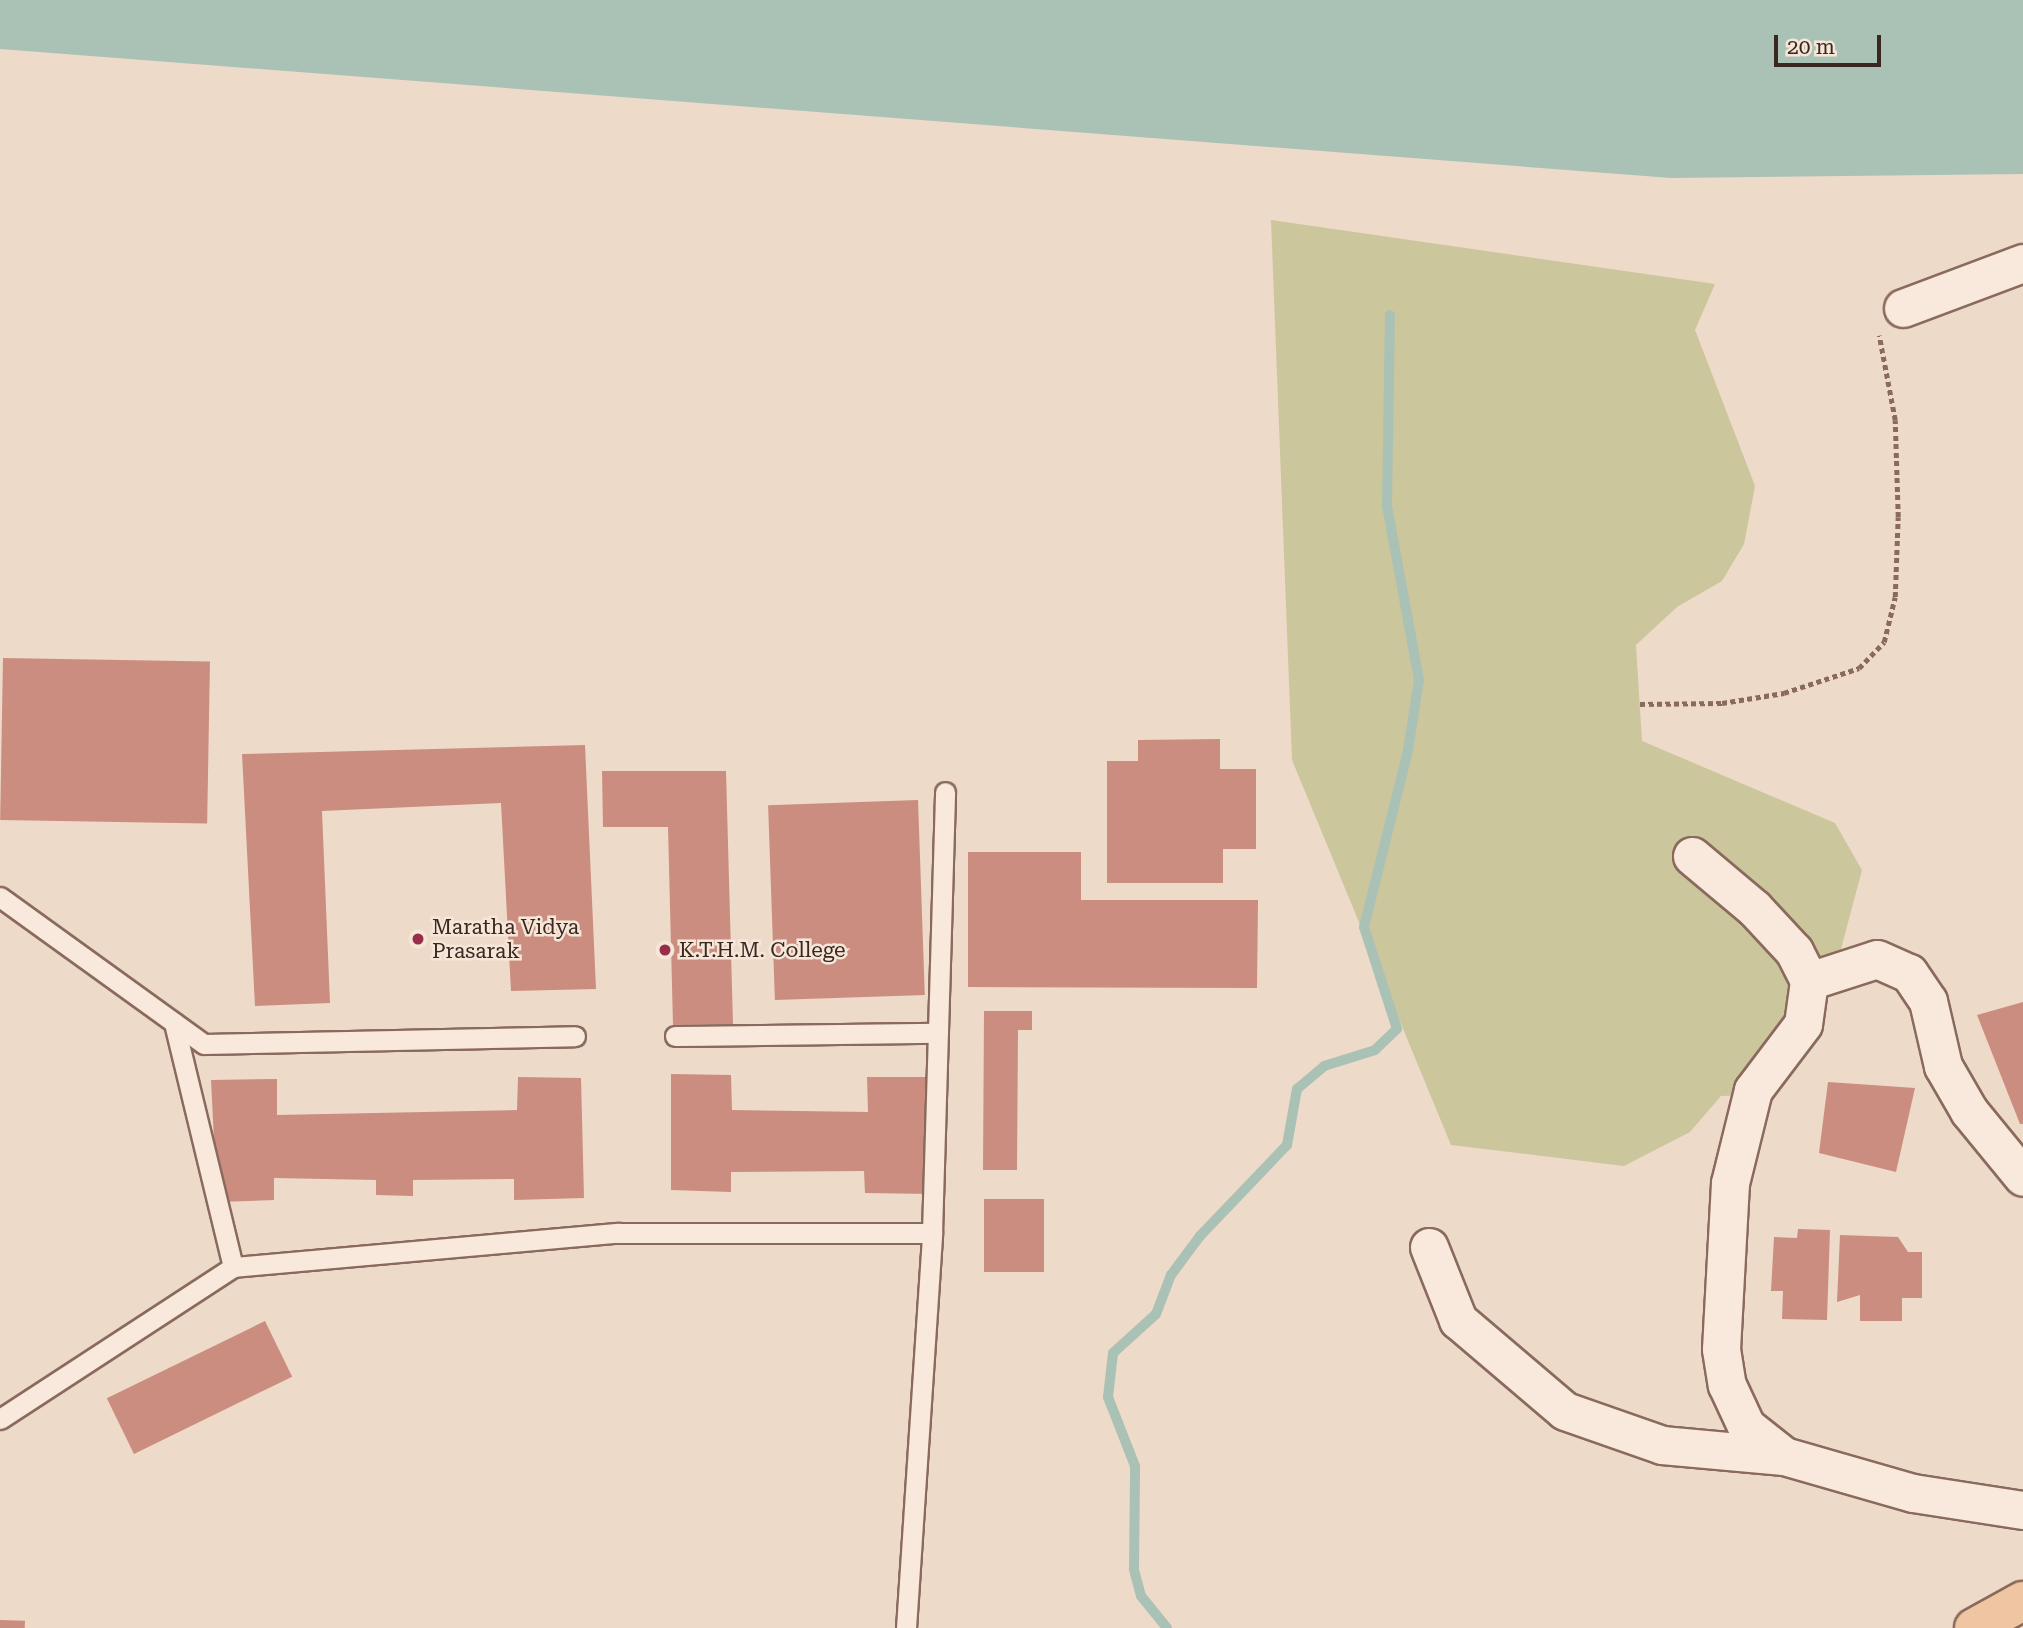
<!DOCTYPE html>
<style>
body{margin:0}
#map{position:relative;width:2023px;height:1628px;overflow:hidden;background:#eedac8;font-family:"Roboto Serif",serif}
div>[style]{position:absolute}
.green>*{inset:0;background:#ccc69c}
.water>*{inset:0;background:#a9c2b5}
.stream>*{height:10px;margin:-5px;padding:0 5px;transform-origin:5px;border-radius:5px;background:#a9c2b5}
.building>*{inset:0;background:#cb8d7f;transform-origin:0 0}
.path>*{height:4.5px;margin-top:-2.25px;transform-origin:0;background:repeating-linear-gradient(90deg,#8a6a5d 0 5px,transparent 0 8.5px)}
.roads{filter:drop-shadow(2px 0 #8a6a5d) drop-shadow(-2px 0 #8a6a5d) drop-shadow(0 2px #8a6a5d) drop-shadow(0 -2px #8a6a5d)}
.lane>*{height:19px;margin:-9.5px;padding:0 9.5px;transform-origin:9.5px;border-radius:9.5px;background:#f8e9dc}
.street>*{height:37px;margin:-18.5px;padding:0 18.5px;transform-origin:18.5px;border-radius:18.5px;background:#f8e9dc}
.primary>*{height:38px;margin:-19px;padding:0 19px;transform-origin:19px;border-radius:19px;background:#efc5a2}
.dots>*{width:19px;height:19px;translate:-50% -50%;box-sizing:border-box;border:4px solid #f5e6d8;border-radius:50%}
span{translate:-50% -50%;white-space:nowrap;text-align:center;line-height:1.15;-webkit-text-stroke:5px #f5e6d8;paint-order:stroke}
.poi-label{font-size:21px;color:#3a2720}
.left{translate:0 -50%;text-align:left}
.scale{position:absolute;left:1774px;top:35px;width:107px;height:32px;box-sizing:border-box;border:4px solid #3a2720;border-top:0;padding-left:9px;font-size:21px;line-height:24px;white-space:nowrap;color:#3a2720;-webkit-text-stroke:5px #f5e6d8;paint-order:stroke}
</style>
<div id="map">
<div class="green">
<div style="clip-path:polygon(1271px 220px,1715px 284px,1695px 330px,1755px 486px,1744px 544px,1722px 581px,1677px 607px,1636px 645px,1642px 741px,1835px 823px,1862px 870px,1828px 998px,1777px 1094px,1721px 1096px,1690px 1132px,1624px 1166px,1451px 1145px,1292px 760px)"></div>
</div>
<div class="water">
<div style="clip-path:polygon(0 0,2023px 0,2023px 174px,1671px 178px,0 49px)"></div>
</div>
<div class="stream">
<div style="left:1167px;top:1628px;width:41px;rotate:-129.1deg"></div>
<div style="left:1141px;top:1596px;width:28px;rotate:-105deg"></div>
<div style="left:1134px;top:1569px;width:103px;rotate:-89.4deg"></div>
<div style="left:1135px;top:1466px;width:74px;rotate:-111.4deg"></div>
<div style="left:1108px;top:1397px;width:44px;rotate:-83.5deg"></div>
<div style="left:1113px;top:1353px;width:58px;rotate:-42.2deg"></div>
<div style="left:1156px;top:1314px;width:42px;rotate:-69deg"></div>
<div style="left:1171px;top:1275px;width:49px;rotate:-53.4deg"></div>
<div style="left:1200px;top:1236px;width:126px;rotate:-46.3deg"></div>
<div style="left:1287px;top:1145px;width:57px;rotate:-79.9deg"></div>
<div style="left:1297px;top:1089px;width:35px;rotate:-40deg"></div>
<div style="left:1324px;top:1066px;width:53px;rotate:-17.4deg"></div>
<div style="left:1375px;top:1050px;width:30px;rotate:-44deg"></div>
<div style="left:1397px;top:1029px;width:107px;rotate:-107.9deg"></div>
<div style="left:1364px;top:927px;width:182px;rotate:-76deg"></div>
<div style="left:1408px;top:750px;width:71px;rotate:-81.1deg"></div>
<div style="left:1419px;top:680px;width:178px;rotate:-100.4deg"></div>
<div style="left:1387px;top:505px;width:190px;rotate:-89.1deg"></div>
</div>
<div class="building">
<div style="left:3px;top:658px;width:207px;height:162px;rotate:1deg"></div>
<div style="clip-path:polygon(1220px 739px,1220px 769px,1256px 769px,1256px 849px,1223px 849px,1223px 883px,1107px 883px,1107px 761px,1138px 761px,1138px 740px)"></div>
<div style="clip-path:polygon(585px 745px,596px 989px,511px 991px,501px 803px,322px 811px,330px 1003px,255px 1006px,242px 754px)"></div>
<div style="clip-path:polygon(602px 771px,726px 771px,733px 1024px,673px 1025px,668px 827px,603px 827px)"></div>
<div style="left:918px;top:800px;width:195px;height:150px;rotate:88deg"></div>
<div style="clip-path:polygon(968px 852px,1081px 852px,1081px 900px,1258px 900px,1257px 988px,968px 987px)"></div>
<div style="clip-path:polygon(2023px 1002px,2023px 1124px,2020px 1124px,1977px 1015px)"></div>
<div style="clip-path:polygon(984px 1011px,1032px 1011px,1032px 1030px,1018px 1030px,1017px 1170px,983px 1170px)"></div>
<div style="clip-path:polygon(671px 1074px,731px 1075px,732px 1110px,868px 1112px,867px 1077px,931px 1077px,932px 1194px,865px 1193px,864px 1171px,731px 1172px,731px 1192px,671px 1190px)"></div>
<div style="clip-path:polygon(518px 1077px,581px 1078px,584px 1198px,514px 1200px,514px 1179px,413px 1180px,413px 1196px,376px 1195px,376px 1180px,274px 1178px,274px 1200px,217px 1202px,211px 1080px,277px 1079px,277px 1115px,517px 1110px)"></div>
<div style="clip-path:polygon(1828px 1082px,1915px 1088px,1896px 1172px,1819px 1153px)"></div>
<div style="left:984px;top:1199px;width:60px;height:73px"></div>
<div style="clip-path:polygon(1798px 1229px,1830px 1230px,1827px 1320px,1782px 1319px,1783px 1291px,1771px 1291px,1774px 1237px,1797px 1238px)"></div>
<div style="clip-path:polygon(1840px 1235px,1898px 1237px,1908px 1252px,1922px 1252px,1922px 1298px,1902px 1298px,1902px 1321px,1860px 1321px,1860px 1295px,1837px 1302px)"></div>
<div style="left:265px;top:1321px;width:62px;height:176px;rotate:64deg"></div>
<div style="left:0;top:1620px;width:25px;height:8px;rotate:2deg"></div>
</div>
<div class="path">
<div style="left:1640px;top:704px;width:82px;rotate:-0.7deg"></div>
<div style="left:1722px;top:703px;width:63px;rotate:-9.2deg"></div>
<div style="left:1784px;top:693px;width:79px;rotate:-18.4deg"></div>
<div style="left:1859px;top:668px;width:36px;rotate:-46deg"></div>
<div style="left:1884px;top:642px;width:46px;rotate:-76.3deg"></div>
<div style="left:1895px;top:597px;width:80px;rotate:-87.9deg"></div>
<div style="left:1898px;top:517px;width:97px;rotate:-91.8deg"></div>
<div style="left:1895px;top:420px;width:86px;rotate:-100.7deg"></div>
</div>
<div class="roads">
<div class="lane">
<div style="left:0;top:897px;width:251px;rotate:35.8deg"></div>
<div style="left:204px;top:1044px;width:371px;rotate:-1.2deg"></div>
<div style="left:174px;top:1023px;width:251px;rotate:76.4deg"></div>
<div style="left:233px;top:1267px;width:386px;rotate:-5.1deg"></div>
<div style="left:617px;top:1233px;width:315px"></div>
<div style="left:675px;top:1036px;width:263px;rotate:-0.7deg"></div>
<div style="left:0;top:1419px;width:278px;rotate:-33.1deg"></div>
<div style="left:906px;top:1628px;width:396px;rotate:-86.2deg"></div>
<div style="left:932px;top:1233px;width:441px;rotate:-88.3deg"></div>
</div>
<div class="street">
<div style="left:1903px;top:308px;width:128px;rotate:-20.6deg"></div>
<div style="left:1692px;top:856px;width:81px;rotate:40deg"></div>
<div style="left:1754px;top:908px;width:59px;rotate:47.1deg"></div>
<div style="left:1794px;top:951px;width:34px;rotate:63deg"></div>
<div style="left:1809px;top:981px;width:43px;rotate:97.9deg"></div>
<div style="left:1803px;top:1024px;width:83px;rotate:127.1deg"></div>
<div style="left:1753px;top:1090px;width:96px;rotate:103.9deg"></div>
<div style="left:1730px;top:1183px;width:166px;rotate:93.1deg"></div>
<div style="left:1721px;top:1349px;width:36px;rotate:81deg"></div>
<div style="left:1727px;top:1385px;width:45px;rotate:65.1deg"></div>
<div style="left:1746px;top:1426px;width:48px;rotate:38.3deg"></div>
<div style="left:1784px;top:1456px;width:134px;rotate:16deg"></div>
<div style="left:1913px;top:1493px;width:111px;rotate:8.8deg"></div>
<div style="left:1809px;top:981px;width:71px;rotate:-17.9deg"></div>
<div style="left:1877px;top:959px;width:35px;rotate:24deg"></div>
<div style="left:1909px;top:973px;width:34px;rotate:56deg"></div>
<div style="left:1928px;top:1001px;width:67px;rotate:77deg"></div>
<div style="left:1943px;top:1066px;width:52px;rotate:60deg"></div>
<div style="left:1969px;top:1111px;width:85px;rotate:50.7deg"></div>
<div style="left:1429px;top:1247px;width:79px;rotate:68.3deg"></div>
<div style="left:1458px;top:1320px;width:140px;rotate:40.4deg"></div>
<div style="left:1565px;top:1411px;width:103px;rotate:19.3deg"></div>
<div style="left:1662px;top:1445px;width:122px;rotate:5.2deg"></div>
</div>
<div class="primary">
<div style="left:1974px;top:1628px;width:56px;rotate:-28.9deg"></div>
</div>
</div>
<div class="dots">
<div style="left:418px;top:939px;background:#982e48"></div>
<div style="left:665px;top:950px;background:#982e48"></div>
</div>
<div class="poi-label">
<span class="left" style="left:432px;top:939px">Maratha Vidya<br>Prasarak</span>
<span class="left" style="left:679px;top:950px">K.T.H.M. College</span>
</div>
<div class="scale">20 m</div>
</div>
